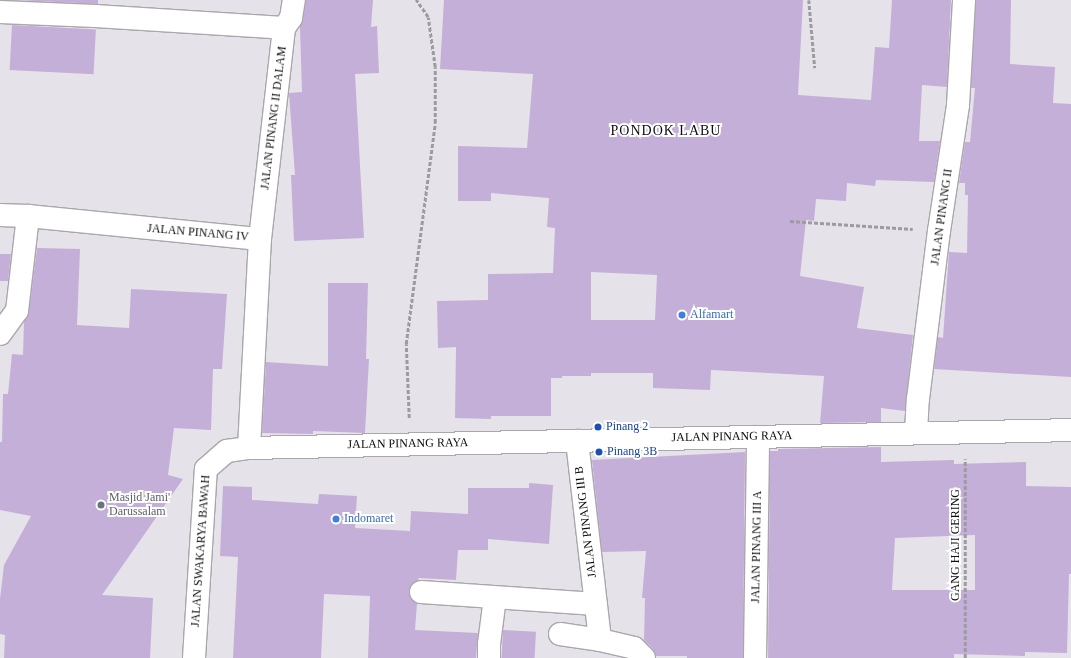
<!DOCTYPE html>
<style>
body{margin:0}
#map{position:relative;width:1071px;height:658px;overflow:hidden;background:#e6e2e9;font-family:Georgia,serif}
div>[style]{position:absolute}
.building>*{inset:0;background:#c4afd9;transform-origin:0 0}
.path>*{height:2.5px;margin-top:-1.25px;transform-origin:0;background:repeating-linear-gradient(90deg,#9e9ba0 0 4px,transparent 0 6px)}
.roads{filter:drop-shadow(1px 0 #aaa6ac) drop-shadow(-1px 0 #aaa6ac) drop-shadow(0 1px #aaa6ac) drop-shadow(0 -1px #aaa6ac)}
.street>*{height:22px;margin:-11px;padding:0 11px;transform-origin:11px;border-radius:11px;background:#fff}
.dots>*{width:11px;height:11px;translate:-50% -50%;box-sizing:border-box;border:2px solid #fff;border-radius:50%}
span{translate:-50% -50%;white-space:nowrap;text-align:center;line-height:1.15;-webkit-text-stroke:4px #fff;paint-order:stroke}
.street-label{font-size:12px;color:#0d0c0e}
.shop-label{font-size:12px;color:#366cbe}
.left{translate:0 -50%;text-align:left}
.transit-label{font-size:12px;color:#164399}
.worship-label{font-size:12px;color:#5b616d}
.quarter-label{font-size:14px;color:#0d0c0e;letter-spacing:1px}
</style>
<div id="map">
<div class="building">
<div style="clip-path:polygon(14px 0,98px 0,98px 4px)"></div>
<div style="clip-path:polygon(306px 0,373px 0,371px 27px,377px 26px,379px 73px,355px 74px,364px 238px,294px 241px,291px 175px,295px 175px,289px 93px,302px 92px,300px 27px,303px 20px)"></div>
<div style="clip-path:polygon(evenodd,444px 0,803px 0,798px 95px,871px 100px,875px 47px,889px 48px,892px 0,951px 0,947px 87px,922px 85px,919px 141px,940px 141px,934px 182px,876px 180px,875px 186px,847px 183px,846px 201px,816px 199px,814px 221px,806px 220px,800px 276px,864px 287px,857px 328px,913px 335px,905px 411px,881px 408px,881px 422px,820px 423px,824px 376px,711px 370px,710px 390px,653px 388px,653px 373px,591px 373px,591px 376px,562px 376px,562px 378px,551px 378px,551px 416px,491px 416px,491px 419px,455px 418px,456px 347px,438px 348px,437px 301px,488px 300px,488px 274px,553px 273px,555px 228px,547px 227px,549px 198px,491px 193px,491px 201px,458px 201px,458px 146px,527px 148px,533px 74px,440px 69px,444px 0,591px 272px,657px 275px,655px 320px,591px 320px,591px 272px)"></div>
<div style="clip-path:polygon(976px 0,1011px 0,1010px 64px,1055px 67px,1053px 103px,1071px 104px,1071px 377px,934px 369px,938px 337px,943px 338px,949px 252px,967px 253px,968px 195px,965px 195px,965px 183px,959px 183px,965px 142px,970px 142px,975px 88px,971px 88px)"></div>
<div style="left:12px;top:25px;width:84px;height:45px;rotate:3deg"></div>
<div style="clip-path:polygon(37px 248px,80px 249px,77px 325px,129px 328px,131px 289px,227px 294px,222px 369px,213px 369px,211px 430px,174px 428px,168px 475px,183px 479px,102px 595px,153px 598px,150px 658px,4px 658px,5px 635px,0 634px,0 599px,4px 565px,31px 516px,0 510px,0 442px,2px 442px,3px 394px,8px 394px,12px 354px,23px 355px,24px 322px,29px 312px)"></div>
<div style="clip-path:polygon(0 254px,11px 254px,8px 281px,0 281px)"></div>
<div style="clip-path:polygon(328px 283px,368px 283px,366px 359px,369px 359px,365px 433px,313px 431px,313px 434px,262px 433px,266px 362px,328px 366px)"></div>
<div style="clip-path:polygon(evenodd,881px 447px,881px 462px,954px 460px,954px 464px,1026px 462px,1026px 486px,1071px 487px,1071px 574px,1069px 574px,1067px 653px,1025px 652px,1025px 656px,954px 654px,954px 658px,768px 658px,770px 451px,778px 451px,778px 449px,881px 447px,975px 535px,975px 590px,892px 590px,895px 538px,975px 535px)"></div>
<div style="clip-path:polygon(745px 452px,743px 658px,687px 658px,687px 656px,656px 656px,653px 649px,644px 640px,645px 598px,642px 598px,646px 551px,602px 552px,592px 460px)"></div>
<div style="clip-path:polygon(529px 483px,553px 485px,549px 544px,488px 539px,488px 550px,458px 550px,456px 580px,419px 578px,418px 580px,411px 585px,409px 591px,410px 598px,417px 603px,415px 630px,478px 633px,476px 658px,368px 658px,370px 596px,324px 594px,321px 658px,233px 658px,238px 557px,220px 556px,223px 486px,252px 487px,252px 500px,318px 504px,319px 494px,357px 496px,355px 528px,410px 531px,411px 511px,468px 514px,468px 488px,529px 488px)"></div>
<div style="left:503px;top:630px;width:33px;height:28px;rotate:3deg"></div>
</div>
<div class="path">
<div style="left:809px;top:0;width:68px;rotate:85deg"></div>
<div style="left:790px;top:221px;width:123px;rotate:3.7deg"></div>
<div style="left:409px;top:418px;width:74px;rotate:-92.3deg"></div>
<div style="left:406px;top:344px;width:223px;rotate:-82.5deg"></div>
<div style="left:435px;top:123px;width:56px;rotate:-90deg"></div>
<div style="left:435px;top:67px;width:50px;rotate:-98deg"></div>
<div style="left:428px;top:17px;width:21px;rotate:-125deg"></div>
<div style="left:965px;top:658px;width:199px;rotate:-90deg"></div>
</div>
<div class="roads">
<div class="street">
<div style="left:0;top:12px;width:95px;rotate:2.4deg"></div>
<div style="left:95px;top:16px;width:189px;rotate:3.6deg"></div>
<div style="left:0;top:215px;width:28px;rotate:2deg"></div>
<div style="left:28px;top:216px;width:233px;rotate:5.7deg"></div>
<div style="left:0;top:334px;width:29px;rotate:-54deg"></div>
<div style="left:17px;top:311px;width:96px;rotate:-83.4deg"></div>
<div style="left:916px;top:433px;width:34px;rotate:-87deg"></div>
<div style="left:918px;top:399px;width:169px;rotate:-82.9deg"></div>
<div style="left:939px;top:231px;width:127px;rotate:-81.4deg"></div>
<div style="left:958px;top:105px;width:105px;rotate:-86.7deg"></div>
<div style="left:577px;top:441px;width:200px;rotate:83.4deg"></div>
<div style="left:249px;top:448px;width:209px;rotate:-87deg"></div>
<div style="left:260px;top:239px;width:212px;rotate:-83.5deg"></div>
<div style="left:284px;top:28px;width:12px;rotate:-55deg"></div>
<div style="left:291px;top:18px;width:18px;rotate:-81deg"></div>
<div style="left:421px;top:592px;width:175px;rotate:3.9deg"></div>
<div style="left:560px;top:634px;width:40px;rotate:8.5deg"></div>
<div style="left:600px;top:640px;width:35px;rotate:13deg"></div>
<div style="left:634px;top:648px;width:14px;rotate:45deg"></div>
<div style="left:194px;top:658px;width:189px;rotate:-86.4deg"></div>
<div style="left:206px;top:469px;width:28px;rotate:-41deg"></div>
<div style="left:227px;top:451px;width:22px;rotate:-8deg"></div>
<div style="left:249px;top:448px;width:822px;rotate:-1.25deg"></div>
<div style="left:489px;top:658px;width:14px;rotate:-90deg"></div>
<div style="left:489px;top:644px;width:46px;rotate:-82.6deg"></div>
<div style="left:755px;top:658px;width:221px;rotate:-89.2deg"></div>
</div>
</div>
<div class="dots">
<div style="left:682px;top:315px;background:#3f7fe0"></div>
<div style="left:598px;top:427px;background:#1a4fb4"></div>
<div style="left:599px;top:452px;background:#1a4fb4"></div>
<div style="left:101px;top:505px;background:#6b7280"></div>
<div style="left:336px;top:519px;background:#3f7fe0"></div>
</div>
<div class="street-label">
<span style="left:274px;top:118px;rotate:-83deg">JALAN PINANG II DALAM</span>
<span style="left:942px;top:217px;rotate:-82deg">JALAN PINANG II</span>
<span style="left:198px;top:233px;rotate:5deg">JALAN PINANG IV</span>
<span style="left:732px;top:437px;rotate:-1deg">JALAN PINANG RAYA</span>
<span style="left:408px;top:444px;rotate:-1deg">JALAN PINANG RAYA</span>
<span style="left:586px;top:522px;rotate:-97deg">JALAN PINANG III B</span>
<span style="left:956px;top:545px;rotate:-90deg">GANG HAJI GERING</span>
<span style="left:757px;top:547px;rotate:-89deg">JALAN PINANG III A</span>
<span style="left:201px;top:551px;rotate:-86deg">JALAN SWAKARYA BAWAH</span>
</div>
<div class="shop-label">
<span class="left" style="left:690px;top:315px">Alfamart</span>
<span class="left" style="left:344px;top:519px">Indomaret</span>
</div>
<div class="transit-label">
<span class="left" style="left:606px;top:427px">Pinang 2</span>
<span class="left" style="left:607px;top:452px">Pinang 3B</span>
</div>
<div class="worship-label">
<span class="left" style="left:109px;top:505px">Masjid Jami'<br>Darussalam</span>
</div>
<div class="quarter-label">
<span style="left:666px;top:131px">PONDOK LABU</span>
</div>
</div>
